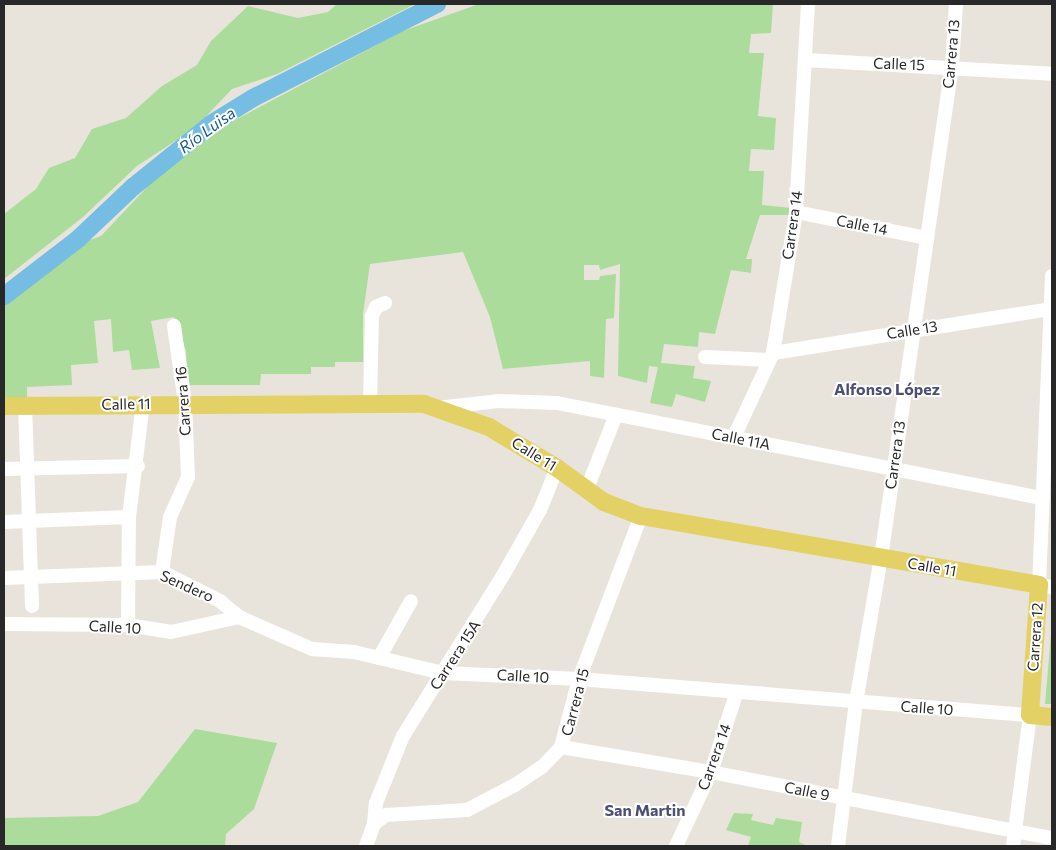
<!DOCTYPE html>
<meta charset="utf-8">
<style>
body{margin:0}
#map{position:relative;width:1056px;height:850px;overflow:hidden;background:#e9e4db;font-family:Commissioner,sans-serif}
div>[style]{position:absolute}
.green>*{inset:0;background:#abdc9b}
.river>*{height:18px;margin:-9px;padding:0 9px;transform-origin:9px;border-radius:9px;background:#75bde3}
.minor>*{height:14px;margin:-7px;padding:0 7px;transform-origin:7px;border-radius:7px;background:#fff}
.major>*{height:18px;margin:-9px;padding:0 9px;transform-origin:9px;border-radius:9px;background:#e4d165}
span{translate:-50% -50%;white-space:nowrap;text-align:center;line-height:1.15;-webkit-text-stroke:4px #fff;paint-order:stroke}
.street-label{font-size:15px;color:#282828}
.water-label{font-size:16px;color:#185a8c;font-style:italic}
.neighbourhood-label{font-size:16px;color:#4d5074;font-weight:700}
.frame{position:absolute;inset:0;border:5px solid #282828;pointer-events:none}
</style>
<div id="map">
<div class="green">
<div style="clip-path:polygon(337px 4px,415px 4px,277px 74px,232px 89px,195px 128px,137px 166px,83px 217px,4px 279px,4px 214px,36px 189px,49px 168px,75px 158px,92px 129px,126px 118px,162px 86px,197px 65px,211px 41px,248px 6px,298px 18px,328px 12px)"></div>
<div style="clip-path:polygon(479px 4px,773px 4px,771px 33px,751px 34px,749px 53px,764px 53px,758px 116px,776px 118px,774px 150px,751px 149px,749px 171px,764px 171px,762px 205px,791px 208px,791px 215px,760px 215px,746px 259px,752px 259px,751px 273px,731px 270px,715px 334px,699px 332px,698px 347px,664px 344px,661px 363px,695px 366px,693px 378px,711px 381px,705px 402px,676px 394px,672px 407px,650px 403px,658px 367px,649px 366px,647px 383px,618px 376px,620px 264px,600px 270px,599px 265px,584px 265px,584px 280px,599px 280px,600px 276px,616px 274px,614px 318px,606px 319px,604px 378px,590px 376px,590px 361px,503px 369px,490px 317px,463px 252px,370px 264px,363px 314px,363px 362px,335px 362px,335px 367px,311px 367px,311px 374px,261px 374px,260px 385px,188px 385px,186px 351px,174px 317px,151px 321px,160px 368px,132px 370px,129px 350px,113px 352px,111px 319px,94px 321px,98px 363px,71px 365px,72px 385px,27px 387px,27px 399px,4px 400px,4px 302px,81px 243px,101px 236px,165px 168px,224px 126px,403px 31px)"></div>
<div style="clip-path:polygon(1052px 622px,1052px 704px,1045px 704px)"></div>
<div style="clip-path:polygon(195px 729px,277px 743px,254px 809px,226px 834px,225px 846px,4px 846px,4px 818px,98px 816px,138px 802px)"></div>
<div style="clip-path:polygon(734px 813px,753px 814px,751px 820px,773px 825px,776px 818px,802px 822px,799px 842px,807px 846px,748px 846px,751px 837px,726px 830px)"></div>
</div>
<div class="river">
<div style="left:4px;top:296px;width:93px;rotate:-37.6deg"></div>
<div style="left:78px;top:239px;width:76px;rotate:-43.4deg"></div>
<div style="left:133px;top:187px;width:100px;rotate:-38.9deg"></div>
<div style="left:211px;top:124px;width:49px;rotate:-31.8deg"></div>
<div style="left:253px;top:98px;width:207px;rotate:-27.1deg"></div>
</div>
<div class="minor">
<div style="left:805px;top:60px;width:247px;rotate:3.2deg"></div>
<div style="left:796px;top:212px;width:134px;rotate:11.2deg"></div>
<div style="left:1052px;top:276px;width:309px;rotate:92.4deg"></div>
<div style="left:1039px;top:585px;width:13px;rotate:9deg"></div>
<div style="left:773px;top:353px;width:282px;rotate:-9deg"></div>
<div style="left:705px;top:357px;width:64px;rotate:2.7deg"></div>
<div style="left:370px;top:403px;width:87px;rotate:-88.7deg"></div>
<div style="left:372px;top:316px;width:10px;rotate:-66deg"></div>
<div style="left:376px;top:307px;width:10px;rotate:-24deg"></div>
<div style="left:25px;top:405px;width:201px;rotate:88deg"></div>
<div style="left:437px;top:408px;width:61px;rotate:-6.5deg"></div>
<div style="left:498px;top:401px;width:59px;rotate:1.9deg"></div>
<div style="left:557px;top:403px;width:495px;rotate:11.1deg"></div>
<div style="left:734px;top:437px;width:93px;rotate:-65.1deg"></div>
<div style="left:773px;top:353px;width:143px;rotate:-80.7deg"></div>
<div style="left:796px;top:212px;width:208px;rotate:-86.7deg"></div>
<div style="left:4px;top:469px;width:134px;rotate:-1.3deg"></div>
<div style="left:586px;top:491px;width:82px;rotate:-68.5deg"></div>
<div style="left:4px;top:522px;width:125px;rotate:-2.3deg"></div>
<div style="left:162px;top:572px;width:56px;rotate:-81.7deg"></div>
<div style="left:170px;top:517px;width:44px;rotate:-65.8deg"></div>
<div style="left:188px;top:477px;width:74px;rotate:-92.3deg"></div>
<div style="left:185px;top:403px;width:78px;rotate:-98.1deg"></div>
<div style="left:4px;top:578px;width:158px;rotate:-2.2deg"></div>
<div style="left:162px;top:572px;width:65px;rotate:26.6deg"></div>
<div style="left:220px;top:601px;width:25px;rotate:40deg"></div>
<div style="left:4px;top:624px;width:124px;rotate:0.5deg"></div>
<div style="left:128px;top:625px;width:44px;rotate:9.2deg"></div>
<div style="left:171px;top:632px;width:70px;rotate:-12.4deg"></div>
<div style="left:239px;top:617px;width:80px;rotate:23.7deg"></div>
<div style="left:312px;top:649px;width:42px;rotate:4.1deg"></div>
<div style="left:354px;top:652px;width:91px;rotate:13.3deg"></div>
<div style="left:443px;top:673px;width:136px;rotate:2.5deg"></div>
<div style="left:579px;top:679px;width:452px;rotate:4.6deg"></div>
<div style="left:1030px;top:715px;width:132px;rotate:97.4deg"></div>
<div style="left:128px;top:625px;width:108px;rotate:-89.5deg"></div>
<div style="left:129px;top:517px;width:115px;rotate:-83deg"></div>
<div style="left:379px;top:658px;width:65px;rotate:-60.7deg"></div>
<div style="left:561px;top:747px;width:152px;rotate:9.5deg"></div>
<div style="left:711px;top:772px;width:347px;rotate:11deg"></div>
<div style="left:374px;top:824px;width:15px;rotate:-37deg"></div>
<div style="left:386px;top:815px;width:81px;rotate:-3.5deg"></div>
<div style="left:467px;top:810px;width:54px;rotate:-27.5deg"></div>
<div style="left:515px;top:785px;width:32px;rotate:-34deg"></div>
<div style="left:542px;top:767px;width:28px;rotate:-46deg"></div>
<div style="left:561px;top:747px;width:70px;rotate:-75.2deg"></div>
<div style="left:579px;top:679px;width:174px;rotate:-69.2deg"></div>
<div style="left:366px;top:846px;width:23px;rotate:-70deg"></div>
<div style="left:374px;top:824px;width:21px;rotate:-85deg"></div>
<div style="left:376px;top:803px;width:72px;rotate:-68.1deg"></div>
<div style="left:403px;top:736px;width:193px;rotate:-58.1deg"></div>
<div style="left:505px;top:572px;width:71px;rotate:-60.6deg"></div>
<div style="left:540px;top:510px;width:45px;rotate:-68deg"></div>
<div style="left:676px;top:846px;width:82px;rotate:-64.7deg"></div>
<div style="left:711px;top:772px;width:82px;rotate:-72.2deg"></div>
<div style="left:838px;top:846px;width:145px;rotate:-82.9deg"></div>
<div style="left:856px;top:702px;width:146px;rotate:-80.2deg"></div>
<div style="left:881px;top:558px;width:497px;rotate:-81.8deg"></div>
<div style="left:952px;top:66px;width:62px;rotate:-86.3deg"></div>
</div>
<div class="major">
<div style="left:4px;top:406px;width:420px;rotate:-0.3deg"></div>
<div style="left:424px;top:404px;width:69px;rotate:19.5deg"></div>
<div style="left:489px;top:427px;width:79px;rotate:31.1deg"></div>
<div style="left:557px;top:468px;width:58px;rotate:35.9deg"></div>
<div style="left:604px;top:502px;width:40px;rotate:21deg"></div>
<div style="left:641px;top:516px;width:404px;rotate:9.8deg"></div>
<div style="left:1039px;top:585px;width:130px;rotate:94deg"></div>
<div style="left:1030px;top:715px;width:22px;rotate:5deg"></div>
</div>
<div class="street-label">
<span style="left:951px;top:54px;rotate:-85deg">Carrera 13</span>
<span style="left:899px;top:64px;rotate:2deg">Calle 15</span>
<span style="left:792px;top:225px;rotate:-82deg">Carrera 14</span>
<span style="left:862px;top:225px;rotate:11deg">Calle 14</span>
<span style="left:912px;top:330px;rotate:-9deg">Calle 13</span>
<span style="left:183px;top:401px;rotate:-94deg">Carrera 16</span>
<span style="left:126px;top:404px;rotate:-1deg">Calle 11</span>
<span style="left:741px;top:439px;rotate:11deg">Calle 11A</span>
<span style="left:534px;top:454px;rotate:32deg">Calle 11</span>
<span style="left:895px;top:455px;rotate:-82deg">Carrera 13</span>
<span style="left:932px;top:567px;rotate:10deg">Calle 11</span>
<span style="left:187px;top:586px;rotate:24deg">Sendero</span>
<span style="left:115px;top:627px;rotate:3deg">Calle 10</span>
<span style="left:1035px;top:637px;rotate:-86deg">Carrera 12</span>
<span style="left:455px;top:655px;rotate:-57deg">Carrera 15A</span>
<span style="left:523px;top:676px;rotate:3deg">Calle 10</span>
<span style="left:575px;top:702px;rotate:-75deg">Carrera 15</span>
<span style="left:927px;top:708px;rotate:4deg">Calle 10</span>
<span style="left:714px;top:757px;rotate:-70deg">Carrera 14</span>
<span style="left:807px;top:791px;rotate:11deg">Calle 9</span>
</div>
<div class="water-label">
<span style="left:207px;top:130px;rotate:-36deg">Río Luisa</span>
</div>
<div class="neighbourhood-label">
<span style="left:887px;top:389px">Alfonso López</span>
<span style="left:645px;top:810px">San Martin</span>
</div>
<div class="frame"></div>
</div>
